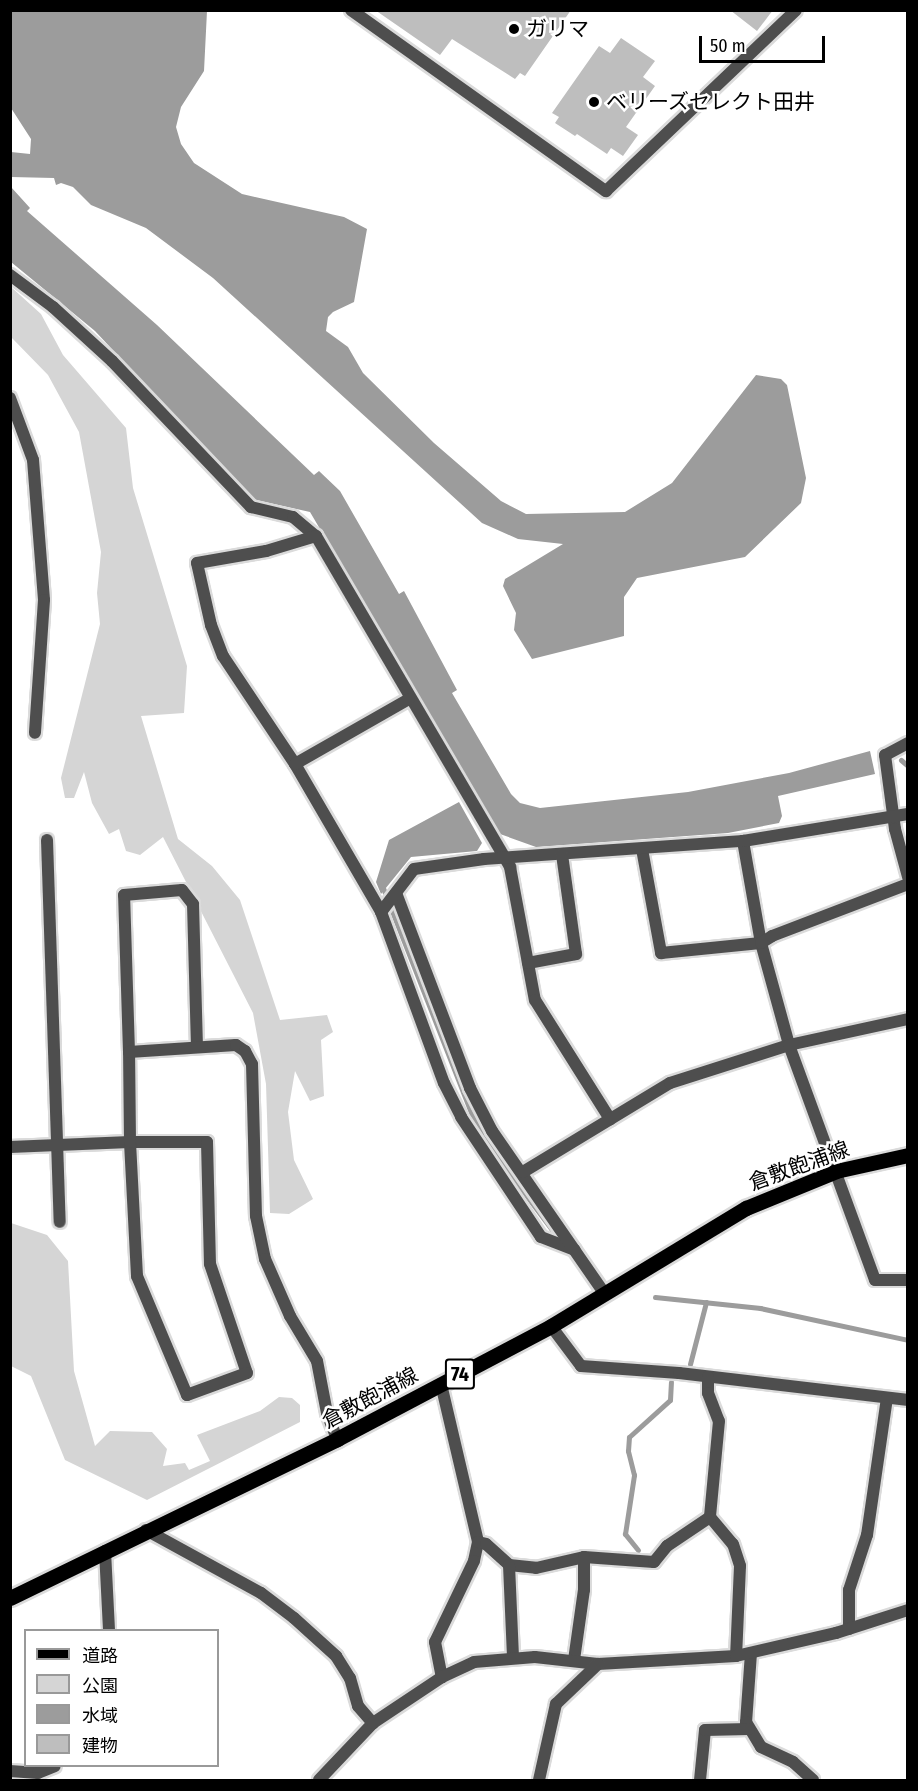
<!DOCTYPE html>
<meta charset="utf-8">
<style>
body{margin:0}
#map{position:relative;width:918px;height:1791px;overflow:hidden;background:#fff;font-family:"Fira Sans Condensed","Noto Sans JP",sans-serif}
div>[style]{position:absolute}
.green>*{inset:0;background:#d5d5d5}
.water>*{inset:0;background:#9c9c9c}
.stream>*{height:5px;margin:-2.5px;padding:0 2.5px;transform-origin:2.5px;border-radius:2.5px;background:#9c9c9c}
.building>*{inset:0;background:#bebebe}
.roads{filter:drop-shadow(2px 0 #dbdbdb) drop-shadow(-2px 0 #dbdbdb) drop-shadow(0 2px #dbdbdb) drop-shadow(0 -2px #dbdbdb)}
.street>*{height:12px;margin:-6px;padding:0 6px;transform-origin:6px;border-radius:6px;background:#4e4e4e}
.primary>*{height:15px;margin:-7.5px;padding:0 7.5px;transform-origin:7.5px;border-radius:7.5px;background:#000}
.dots>*{width:16px;height:16px;translate:-50% -50%;box-sizing:border-box;border:3px solid #fff;border-radius:50%}
span{translate:-50% -50%;white-space:nowrap;text-align:center;line-height:1.15;-webkit-text-stroke:5px #fff;paint-order:stroke}
.shield-label span{padding:2px 4px;background:#fff;border:2px solid;border-radius:4px;-webkit-text-stroke-width:0}
.shield-label{font-size:20px;color:#000;font-weight:700}
.poi-label{font-size:21px;color:#000}
.left{translate:0 -50%;text-align:left}
.street-label{font-size:21px;color:#000}
.frame{position:absolute;inset:0;border:12px solid #000;pointer-events:none}
.legend{position:absolute;left:24px;top:1629px;width:195px;height:138px;box-sizing:border-box;background:#fff;border:2px solid #999;margin:0;padding:8px 10px;list-style:none;font-size:18px;color:#000}
.legend li{display:flex;align-items:center;gap:12px;height:30px}
.legend b{width:30px;border:2px solid #999}
.scale{position:absolute;left:699px;top:36px;width:126px;height:27px;box-sizing:border-box;border:3px solid #000;border-top:0;padding-left:8px;font-size:18px;line-height:21px;white-space:nowrap;color:#000;-webkit-text-stroke:4px #fff;paint-order:stroke}
</style>
<div id="map">
<div class="green">
<div style="clip-path:polygon(10px 286px,41px 314px,63px 355px,126px 428px,133px 488px,187px 666px,184px 713px,141px 716px,178px 839px,212px 866px,240px 900px,280px 1020px,327px 1015px,333px 1032px,321px 1040px,324px 1096px,310px 1101px,295px 1071px,288px 1112px,294px 1160px,313px 1199px,289px 1214px,270px 1213px,266px 1084px,253px 1013px,163px 837px,140px 855px,126px 851px,119px 829px,109px 834px,92px 803px,84px 772px,74px 798px,65px 798px,61px 778px,100px 624px,97px 593px,101px 552px,79px 432px,48px 375px,11px 337px)"></div>
<div style="clip-path:polygon(11px 1223px,47px 1235px,68px 1261px,74px 1371px,95px 1446px,110px 1431px,152px 1432px,167px 1449px,163px 1466px,185px 1463px,189px 1470px,210px 1461px,197px 1435px,260px 1411px,279px 1397px,292px 1398px,300px 1405px,300px 1422px,147px 1500px,65px 1460px,31px 1376px,11px 1366px)"></div>
</div>
<div class="water">
<div style="clip-path:polygon(11px 10px,207px 11px,204px 71px,181px 107px,176px 127px,181px 144px,194px 163px,242px 194px,344px 217px,367px 229px,354px 302px,333px 312px,328px 317px,326px 331px,348px 347px,363px 373px,434px 443px,501px 501px,526px 514px,625px 512px,672px 483px,756px 375px,781px 379px,787px 385px,806px 478px,801px 503px,745px 557px,637px 578px,624px 597px,624px 636px,532px 659px,514px 630px,516px 613px,503px 586px,505px 579px,563px 544px,518px 539px,482px 523px,213px 278px,146px 228px,91px 205px,73px 187px,61px 183px,56px 185px,54px 178px,11px 177px,11px 152px,30px 154px,31px 139px,11px 108px)"></div>
<div style="clip-path:polygon(11px 187px,30px 208px,27px 211px,157px 325px,314px 475px,319px 471px,340px 491px,399px 594px,404px 591px,457px 690px,452px 693px,511px 794px,520px 803px,540px 808px,688px 792px,789px 773px,870px 751px,875px 774px,778px 796px,782px 816px,779px 823px,728px 833px,536px 847px,500px 834px,310px 512px,252px 499px,95px 331px,11px 262px)"></div>
<div style="clip-path:polygon(459px 802px,482px 843px,477px 851px,411px 857px,381px 894px,376px 882px,389px 840px)"></div>
</div>
<div class="stream">
<div style="left:901px;top:760px;width:9px;rotate:41deg"></div>
<div style="left:383px;top:888px;width:242px;rotate:68.6deg"></div>
<div style="left:471px;top:1113px;width:49px;rotate:59.2deg"></div>
<div style="left:496px;top:1155px;width:99px;rotate:53.2deg"></div>
<div style="left:655px;top:1297px;width:106px;rotate:6deg"></div>
<div style="left:760px;top:1308px;width:151px;rotate:12.2deg"></div>
<div style="left:690px;top:1364px;width:64px;rotate:-75.5deg"></div>
<div style="left:638px;top:1550px;width:21px;rotate:-129deg"></div>
<div style="left:625px;top:1534px;width:60px;rotate:-81.3deg"></div>
<div style="left:634px;top:1475px;width:25px;rotate:-104deg"></div>
<div style="left:628px;top:1451px;width:14px;rotate:-86deg"></div>
<div style="left:629px;top:1437px;width:55px;rotate:-42.1deg"></div>
<div style="left:670px;top:1400px;width:18px;rotate:-87deg"></div>
</div>
<div class="building">
<div style="clip-path:polygon(375px 10px,571px 10px,525px 76px,520px 73px,515px 79px,452px 39px,440px 55px)"></div>
<div style="clip-path:polygon(730px 10px,773px 10px,757px 31px)"></div>
<div style="clip-path:polygon(621px 38px,655px 61px,643px 77px,655px 86px,626px 127px,638px 135px,623px 156px,611px 148px,607px 154px,577px 134px,575px 136px,555px 123px,559px 117px,552px 113px,599px 46px,610px 53px)"></div>
</div>
<div class="roads">
<div class="street">
<div style="left:351px;top:10px;width:313px;rotate:35.4deg"></div>
<div style="left:606px;top:191px;width:262px;rotate:-43.6deg"></div>
<div style="left:10px;top:275px;width:54px;rotate:36.7deg"></div>
<div style="left:53px;top:307px;width:80px;rotate:42.5deg"></div>
<div style="left:112px;top:361px;width:202px;rotate:46.4deg"></div>
<div style="left:251px;top:507px;width:43px;rotate:13.4deg"></div>
<div style="left:293px;top:517px;width:30px;rotate:40deg"></div>
<div style="left:316px;top:536px;width:384px;rotate:59.6deg"></div>
<div style="left:510px;top:867px;width:135px;rotate:79.4deg"></div>
<div style="left:535px;top:1000px;width:141px;rotate:57.8deg"></div>
<div style="left:10px;top:398px;width:66px;rotate:69.6deg"></div>
<div style="left:33px;top:460px;width:140px;rotate:85.5deg"></div>
<div style="left:44px;top:600px;width:133px;rotate:93.9deg"></div>
<div style="left:316px;top:536px;width:52px;rotate:163.3deg"></div>
<div style="left:266px;top:551px;width:70px;rotate:170.1deg"></div>
<div style="left:197px;top:563px;width:64px;rotate:77.3deg"></div>
<div style="left:211px;top:625px;width:33px;rotate:69deg"></div>
<div style="left:223px;top:656px;width:130px;rotate:56.3deg"></div>
<div style="left:295px;top:764px;width:171px;rotate:59.8deg"></div>
<div style="left:381px;top:912px;width:182px;rotate:69.8deg"></div>
<div style="left:444px;top:1083px;width:38px;rotate:63deg"></div>
<div style="left:461px;top:1117px;width:144px;rotate:56.3deg"></div>
<div style="left:541px;top:1237px;width:36px;rotate:21deg"></div>
<div style="left:908px;top:743px;width:26px;rotate:152deg"></div>
<div style="left:885px;top:755px;width:75px;rotate:82.3deg"></div>
<div style="left:895px;top:829px;width:50px;rotate:74.8deg"></div>
<div style="left:295px;top:764px;width:131px;rotate:-29.7deg"></div>
<div style="left:47px;top:840px;width:382px;rotate:88.1deg"></div>
<div style="left:743px;top:841px;width:104px;rotate:80deg"></div>
<div style="left:761px;top:943px;width:106px;rotate:74.6deg"></div>
<div style="left:789px;top:1045px;width:250px;rotate:69.9deg"></div>
<div style="left:875px;top:1280px;width:33px"></div>
<div style="left:642px;top:849px;width:106px;rotate:79.6deg"></div>
<div style="left:661px;top:953px;width:100px;rotate:-5.7deg"></div>
<div style="left:761px;top:943px;width:13px;rotate:-32deg"></div>
<div style="left:772px;top:936px;width:146px;rotate:-20.9deg"></div>
<div style="left:396px;top:893px;width:209px;rotate:69.2deg"></div>
<div style="left:470px;top:1088px;width:48px;rotate:62.9deg"></div>
<div style="left:492px;top:1131px;width:197px;rotate:55.3deg"></div>
<div style="left:381px;top:912px;width:54px;rotate:-52.5deg"></div>
<div style="left:414px;top:869px;width:71px;rotate:-8.1deg"></div>
<div style="left:484px;top:859px;width:260px;rotate:-4deg"></div>
<div style="left:743px;top:841px;width:167px;rotate:-9.3deg"></div>
<div style="left:528px;top:963px;width:49px;rotate:-10.6deg"></div>
<div style="left:576px;top:954px;width:101px;rotate:-98deg"></div>
<div style="left:129px;top:1052px;width:157px;rotate:-91.8deg"></div>
<div style="left:124px;top:895px;width:58px;rotate:-4.9deg"></div>
<div style="left:182px;top:890px;width:18px;rotate:52deg"></div>
<div style="left:193px;top:904px;width:143px;rotate:88.4deg"></div>
<div style="left:10px;top:1147px;width:120px;rotate:-2.4deg"></div>
<div style="left:130px;top:1142px;width:77px"></div>
<div style="left:207px;top:1142px;width:122px;rotate:88.6deg"></div>
<div style="left:210px;top:1264px;width:115px;rotate:71.3deg"></div>
<div style="left:247px;top:1373px;width:64px;rotate:159.9deg"></div>
<div style="left:187px;top:1395px;width:129px;rotate:-112.8deg"></div>
<div style="left:137px;top:1276px;width:134px;rotate:-93deg"></div>
<div style="left:130px;top:1142px;width:90px;rotate:-90.6deg"></div>
<div style="left:129px;top:1052px;width:107px;rotate:-3.7deg"></div>
<div style="left:236px;top:1045px;width:11px;rotate:34deg"></div>
<div style="left:245px;top:1051px;width:15px;rotate:62deg"></div>
<div style="left:252px;top:1064px;width:152px;rotate:88.5deg"></div>
<div style="left:256px;top:1216px;width:44px;rotate:78.2deg"></div>
<div style="left:265px;top:1259px;width:62px;rotate:66.3deg"></div>
<div style="left:290px;top:1316px;width:52px;rotate:59deg"></div>
<div style="left:317px;top:1361px;width:53px;rotate:79.1deg"></div>
<div style="left:327px;top:1413px;width:28px;rotate:69deg"></div>
<div style="left:523px;top:1172px;width:172px;rotate:-31.2deg"></div>
<div style="left:670px;top:1083px;width:125px;rotate:-17.7deg"></div>
<div style="left:789px;top:1045px;width:122px;rotate:-12.3deg"></div>
<div style="left:551px;top:1326px;width:50px;rotate:53.1deg"></div>
<div style="left:581px;top:1366px;width:98px;rotate:4.1deg"></div>
<div style="left:679px;top:1373px;width:231px;rotate:6.7deg"></div>
<div style="left:708px;top:1377px;width:16px;rotate:90deg"></div>
<div style="left:708px;top:1393px;width:30px;rotate:69deg"></div>
<div style="left:719px;top:1421px;width:96px;rotate:95.4deg"></div>
<div style="left:710px;top:1517px;width:35px;rotate:50deg"></div>
<div style="left:733px;top:1544px;width:23px;rotate:72deg"></div>
<div style="left:740px;top:1566px;width:90px;rotate:92.5deg"></div>
<div style="left:441px;top:1384px;width:162px;rotate:76.8deg"></div>
<div style="left:478px;top:1542px;width:19px;rotate:102deg"></div>
<div style="left:474px;top:1561px;width:90px;rotate:115.7deg"></div>
<div style="left:435px;top:1642px;width:36px;rotate:79deg"></div>
<div style="left:146px;top:1530px;width:131px;rotate:28.7deg"></div>
<div style="left:261px;top:1593px;width:41px;rotate:37.1deg"></div>
<div style="left:294px;top:1618px;width:57px;rotate:42.1deg"></div>
<div style="left:336px;top:1656px;width:26px;rotate:58deg"></div>
<div style="left:350px;top:1678px;width:29px;rotate:74deg"></div>
<div style="left:358px;top:1706px;width:23px;rotate:49deg"></div>
<div style="left:478px;top:1542px;width:8px;rotate:14deg"></div>
<div style="left:486px;top:1544px;width:31px;rotate:42deg"></div>
<div style="left:509px;top:1565px;width:27px;rotate:6deg"></div>
<div style="left:536px;top:1568px;width:49px;rotate:-12.9deg"></div>
<div style="left:584px;top:1557px;width:70px;rotate:4.1deg"></div>
<div style="left:654px;top:1562px;width:21px;rotate:-51deg"></div>
<div style="left:667px;top:1546px;width:52px;rotate:-34deg"></div>
<div style="left:105px;top:1551px;width:79px;rotate:87.1deg"></div>
<div style="left:509px;top:1565px;width:93px;rotate:87.5deg"></div>
<div style="left:849px;top:1629px;width:39px;rotate:-90deg"></div>
<div style="left:849px;top:1590px;width:58px;rotate:-71.9deg"></div>
<div style="left:867px;top:1535px;width:138px;rotate:-81.7deg"></div>
<div style="left:751px;top:1653px;width:69px;rotate:94.1deg"></div>
<div style="left:746px;top:1722px;width:29px;rotate:59deg"></div>
<div style="left:761px;top:1747px;width:35px;rotate:25deg"></div>
<div style="left:793px;top:1762px;width:27px;rotate:42deg"></div>
<div style="left:574px;top:1660px;width:71px;rotate:-81.9deg"></div>
<div style="left:584px;top:1590px;width:33px;rotate:-90deg"></div>
<div style="left:10px;top:1771px;width:28px;rotate:4deg"></div>
<div style="left:38px;top:1773px;width:18px;rotate:-22deg"></div>
<div style="left:319px;top:1780px;width:79px;rotate:-46.5deg"></div>
<div style="left:373px;top:1723px;width:83px;rotate:-33.7deg"></div>
<div style="left:442px;top:1677px;width:35px;rotate:-25deg"></div>
<div style="left:474px;top:1662px;width:61px;rotate:-4.7deg"></div>
<div style="left:535px;top:1657px;width:63px;rotate:6.3deg"></div>
<div style="left:598px;top:1664px;width:138px;rotate:-3.3deg"></div>
<div style="left:736px;top:1656px;width:103px;rotate:-13deg"></div>
<div style="left:836px;top:1633px;width:76px;rotate:-17.7deg"></div>
<div style="left:539px;top:1780px;width:78px;rotate:-77.4deg"></div>
<div style="left:556px;top:1704px;width:58px;rotate:-43.6deg"></div>
<div style="left:700px;top:1780px;width:50px;rotate:-84.3deg"></div>
<div style="left:705px;top:1730px;width:44px;rotate:-1.3deg"></div>
</div>
<div class="primary">
<div style="left:10px;top:1598px;width:364px;rotate:-25.9deg"></div>
<div style="left:337px;top:1439px;width:242px;rotate:-27.8deg"></div>
<div style="left:551px;top:1326px;width:228px;rotate:-31.2deg"></div>
<div style="left:746px;top:1208px;width:97px;rotate:-22.3deg"></div>
<div style="left:836px;top:1171px;width:74px;rotate:-12.5deg"></div>
</div>
</div>
<div class="dots">
<div style="left:514px;top:29px;background:#000"></div>
<div style="left:594px;top:102px;background:#000"></div>
</div>
<div class="shield-label">
<span style="left:460px;top:1374px">74</span>
</div>
<div class="poi-label">
<span class="left" style="left:526px;top:29px">ガリマ</span>
<span class="left" style="left:606px;top:102px">ベリーズセレクト田井</span>
</div>
<div class="street-label">
<span style="left:799px;top:1166px;rotate:-20deg">倉敷飽浦線</span>
<span style="left:370px;top:1398px;rotate:-28deg">倉敷飽浦線</span>
</div>
<div class="frame"></div>
<ul class="legend">
<li><b style="height:8px;background:#000"></b>道路</li>
<li><b style="height:16px;background:#d5d5d5"></b>公園</li>
<li><b style="height:16px;background:#9c9c9c"></b>水域</li>
<li><b style="height:16px;background:#bebebe"></b>建物</li>
</ul>
<div class="scale">50 m</div>
</div>
